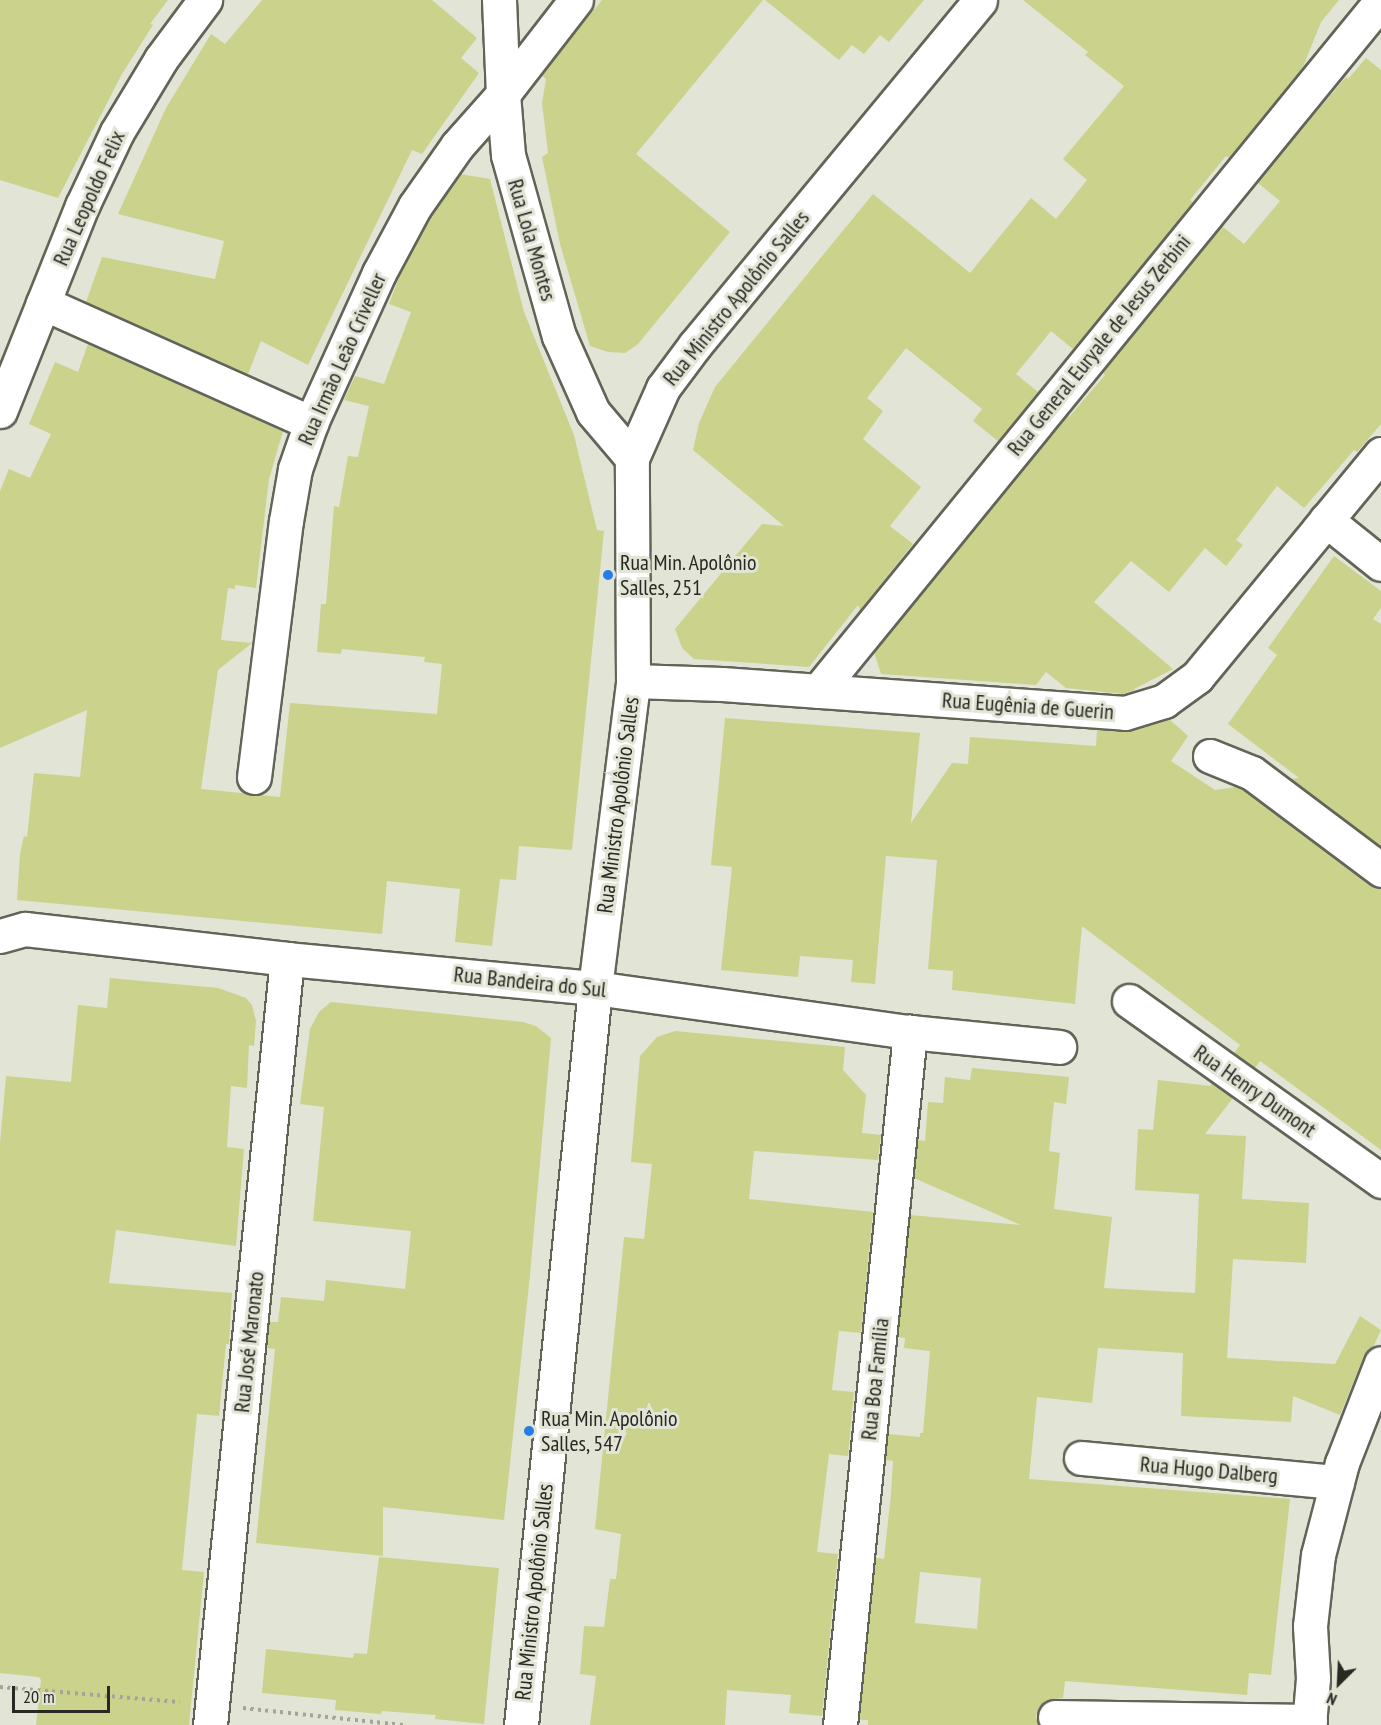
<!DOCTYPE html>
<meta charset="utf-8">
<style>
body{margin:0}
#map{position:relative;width:1381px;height:1725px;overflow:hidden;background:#e2e4d6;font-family:"PT Sans Narrow",sans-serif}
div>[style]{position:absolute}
.building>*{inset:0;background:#cbd28c}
.path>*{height:4px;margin-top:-2px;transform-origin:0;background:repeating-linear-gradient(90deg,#a3a599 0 3px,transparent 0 7.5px)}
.roads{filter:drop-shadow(2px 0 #626458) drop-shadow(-2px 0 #626458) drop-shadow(0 2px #626458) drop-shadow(0 -2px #626458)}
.street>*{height:33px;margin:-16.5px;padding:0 16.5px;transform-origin:16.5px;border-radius:16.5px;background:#fff}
.dots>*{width:16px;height:16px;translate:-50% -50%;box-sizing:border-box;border:3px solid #e2e4d6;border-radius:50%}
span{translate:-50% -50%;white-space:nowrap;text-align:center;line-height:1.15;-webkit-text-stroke:6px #e2e4d6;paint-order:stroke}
.street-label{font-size:22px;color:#282923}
.poi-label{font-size:22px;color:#282923}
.left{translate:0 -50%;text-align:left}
.north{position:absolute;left:1309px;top:1653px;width:60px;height:60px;-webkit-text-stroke:4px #e2e4d6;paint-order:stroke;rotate:204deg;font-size:16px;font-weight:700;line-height:24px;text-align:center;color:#282923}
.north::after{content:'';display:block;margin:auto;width:21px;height:27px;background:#282923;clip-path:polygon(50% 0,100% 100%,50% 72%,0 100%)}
.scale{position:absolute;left:12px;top:1686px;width:98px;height:27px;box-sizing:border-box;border:3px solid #282923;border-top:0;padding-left:8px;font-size:18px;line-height:21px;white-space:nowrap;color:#282923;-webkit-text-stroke:4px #e2e4d6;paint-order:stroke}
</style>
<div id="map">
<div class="building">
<div style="clip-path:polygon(0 0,168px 0,150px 24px,153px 25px,122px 74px,58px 198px,0 180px)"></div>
<div style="clip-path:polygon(262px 0,432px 0,477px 38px,461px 58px,479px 73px,422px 154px,412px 150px,308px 365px,261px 341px,248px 374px,86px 302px,102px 257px,215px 279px,224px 241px,118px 214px,166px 108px,211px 34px,225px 44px)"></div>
<div style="clip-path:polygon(602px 0,763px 0,636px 154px,730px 232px,638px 344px,625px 353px,608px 352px,590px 346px,560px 244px,542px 157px,548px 153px,542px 103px,546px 79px,541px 75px)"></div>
<div style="clip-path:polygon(765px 0,924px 0,889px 42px,880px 35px,864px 54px,852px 45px,839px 60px)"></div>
<div style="clip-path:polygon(1023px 0,1339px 0,1321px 22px,1303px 67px,1229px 158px,1226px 156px,1190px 200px,1193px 202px,1073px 349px,1051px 331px,1016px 374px,1038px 392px,998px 441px,973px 421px,982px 409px,906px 348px,867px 398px,883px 411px,863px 439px,921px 487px,890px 526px,913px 544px,860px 610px,858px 605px,809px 667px,694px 659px,682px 648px,675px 629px,762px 524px,784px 526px,693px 450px,699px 423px,715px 387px,850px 222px,873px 194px,970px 273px,1031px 198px,1056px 219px,1087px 180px,1063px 159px,1124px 86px,1085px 55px,1088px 52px)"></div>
<div style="clip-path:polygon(1366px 58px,1381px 70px,1381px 424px,1357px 452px,1354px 450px,1304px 508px,1277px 486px,1236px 540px,1243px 545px,1226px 566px,1205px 548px,1169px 592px,1131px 561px,1094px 602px,1173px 669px,1134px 689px,1135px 690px,1123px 694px,1066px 688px,1046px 672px,1036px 685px,881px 674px,874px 652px,1067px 415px,1069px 417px,1105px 375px,1102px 372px,1222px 226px,1244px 244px,1280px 201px,1257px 182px,1346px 77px,1348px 79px)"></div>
<div style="clip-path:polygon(460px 174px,490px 179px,524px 312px,574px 435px,597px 530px,604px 531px,572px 850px,519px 846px,516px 880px,500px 879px,492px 946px,455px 942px,460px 889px,387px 881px,382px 934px,17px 900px,20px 854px,24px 836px,27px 837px,34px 773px,80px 777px,87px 710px,0 748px,0 491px,9px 469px,30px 478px,51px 434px,29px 424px,55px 362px,78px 372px,88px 344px,283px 431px,269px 479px,256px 588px,235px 585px,235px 589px,228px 588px,221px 640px,252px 643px,218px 670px,201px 789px,280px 797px,290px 703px,437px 714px,442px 664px,424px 662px,425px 657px,342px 649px,341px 654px,317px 652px,321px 604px,326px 604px,334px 506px,339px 507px,348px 456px,358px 457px,369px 406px,344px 400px,355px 376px,384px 384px,411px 312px,389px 304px,401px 272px,431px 216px)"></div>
<div style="clip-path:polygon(1334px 556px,1381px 591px,1381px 608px,1373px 619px,1381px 624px,1381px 847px,1291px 779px,1299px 778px,1228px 724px,1277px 655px,1268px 648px)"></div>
<div style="clip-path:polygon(725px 718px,920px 733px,911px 823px,952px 763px,968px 764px,970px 737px,1096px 746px,1097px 730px,1130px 731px,1169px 719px,1188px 736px,1171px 761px,1215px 790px,1236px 787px,1243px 789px,1370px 885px,1381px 888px,1381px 1150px,1260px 1061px,1255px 1068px,1234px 1053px,1240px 1045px,1082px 926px,1075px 1004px,952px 990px,953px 971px,928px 969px,937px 860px,886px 856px,875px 984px,851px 982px,853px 960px,800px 956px,798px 977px,721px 970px,732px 867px,711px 865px)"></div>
<div style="clip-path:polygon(110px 978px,218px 988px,246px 998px,252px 1005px,256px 1021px,254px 1046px,249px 1045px,247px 1088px,231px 1086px,227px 1147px,244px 1149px,236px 1246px,116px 1230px,109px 1283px,232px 1293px,229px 1344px,226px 1344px,219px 1416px,197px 1414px,182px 1570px,204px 1572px,189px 1725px,36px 1725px,41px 1680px,39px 1677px,0 1673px,0 1143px,6px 1076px,71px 1082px,78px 1005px,107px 1008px)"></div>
<div style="clip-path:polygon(331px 1002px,523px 1022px,536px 1026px,551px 1038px,530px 1275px,504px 1520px,383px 1507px,383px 1556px,256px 1543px,275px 1349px,267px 1348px,269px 1322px,278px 1322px,281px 1297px,324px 1301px,326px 1280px,405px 1289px,411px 1231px,313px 1221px,324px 1107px,300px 1104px,310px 1029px,319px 1012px)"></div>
<div style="clip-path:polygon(675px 1031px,845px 1047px,843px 1070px,866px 1095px,862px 1133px,881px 1135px,878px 1160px,754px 1151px,749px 1199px,873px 1212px,861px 1333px,839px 1331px,832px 1390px,854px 1392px,848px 1456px,829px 1454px,817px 1552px,838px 1554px,822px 1716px,789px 1713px,791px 1695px,727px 1690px,725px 1725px,590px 1725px,596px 1676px,580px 1674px,584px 1626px,604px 1627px,610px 1579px,616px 1579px,621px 1534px,595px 1529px,624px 1237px,644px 1239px,652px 1164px,631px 1162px,640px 1056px,657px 1037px)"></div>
<div style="clip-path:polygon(evenodd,972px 1068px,1069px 1077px,1066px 1104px,1054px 1102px,1049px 1151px,1060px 1153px,1054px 1209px,1112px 1217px,1104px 1288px,1195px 1293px,1199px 1194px,1135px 1190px,1138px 1129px,1153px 1130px,1158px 1080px,1210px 1086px,1212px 1083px,1233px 1098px,1205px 1134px,1246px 1136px,1242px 1199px,1309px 1203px,1306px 1263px,1233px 1259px,1227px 1358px,1335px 1364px,1360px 1316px,1381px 1330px,1373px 1347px,1364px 1356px,1340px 1415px,1293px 1396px,1291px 1422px,1181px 1416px,1183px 1353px,1098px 1348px,1092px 1403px,1037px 1397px,1029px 1479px,1290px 1499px,1271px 1675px,1249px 1673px,1247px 1695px,1065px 1681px,1063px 1698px,1046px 1700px,1039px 1707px,1036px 1716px,1038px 1725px,868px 1725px,868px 1720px,859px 1720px,876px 1558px,884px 1559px,891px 1494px,893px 1461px,886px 1460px,888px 1434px,920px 1437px,920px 1433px,923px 1433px,930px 1351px,904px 1348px,905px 1338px,898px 1337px,910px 1215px,1021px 1225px,914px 1178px,918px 1140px,925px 1141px,928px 1102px,943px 1103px,945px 1077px,970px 1080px,972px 1068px,920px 1572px,981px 1578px,977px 1629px,915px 1623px,920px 1572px)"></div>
<div style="clip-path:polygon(379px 1557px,499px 1568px,484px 1724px,435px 1719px,436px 1715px,382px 1711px,381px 1714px,335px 1710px,336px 1700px,262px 1693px,266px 1649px,353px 1658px,354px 1653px,367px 1654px)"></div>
</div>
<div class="path">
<div style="left:0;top:1687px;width:180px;rotate:4.8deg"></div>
<div style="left:243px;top:1708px;width:161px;rotate:6.1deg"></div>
</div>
<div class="roads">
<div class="street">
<div style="left:499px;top:0;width:94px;rotate:87.6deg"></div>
<div style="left:503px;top:94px;width:61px;rotate:85.3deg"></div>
<div style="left:508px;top:155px;width:188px;rotate:74.3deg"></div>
<div style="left:559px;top:336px;width:83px;rotate:65.9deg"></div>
<div style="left:593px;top:412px;width:60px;rotate:49.7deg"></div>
<div style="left:43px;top:303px;width:294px;rotate:24.1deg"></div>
<div style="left:0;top:411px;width:221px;rotate:-68.2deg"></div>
<div style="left:82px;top:206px;width:82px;rotate:-64.7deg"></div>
<div style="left:117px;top:132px;width:85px;rotate:-58.9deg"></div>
<div style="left:161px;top:59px;width:74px;rotate:-53.3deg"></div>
<div style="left:1326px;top:520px;width:70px;rotate:38.7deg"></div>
<div style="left:633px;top:681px;width:89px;rotate:1.9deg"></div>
<div style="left:722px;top:684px;width:404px;rotate:4.1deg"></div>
<div style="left:1125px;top:713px;width:41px;rotate:-17.1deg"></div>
<div style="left:1164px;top:701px;width:41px;rotate:-36deg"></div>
<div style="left:1197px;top:677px;width:289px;rotate:-50.5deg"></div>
<div style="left:818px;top:691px;width:891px;rotate:-50.79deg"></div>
<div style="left:1210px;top:756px;width:45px;rotate:22deg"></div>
<div style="left:1252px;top:773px;width:161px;rotate:36.9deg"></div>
<div style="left:254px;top:777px;width:258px;rotate:-82.9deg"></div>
<div style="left:286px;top:521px;width:53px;rotate:-80.2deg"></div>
<div style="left:295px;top:469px;width:49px;rotate:-70.8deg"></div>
<div style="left:311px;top:423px;width:165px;rotate:-65.6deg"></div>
<div style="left:379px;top:273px;width:76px;rotate:-61.8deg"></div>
<div style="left:415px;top:206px;width:73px;rotate:-55deg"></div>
<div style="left:457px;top:146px;width:69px;rotate:-48.5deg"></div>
<div style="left:503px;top:94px;width:119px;rotate:-52.2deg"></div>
<div style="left:0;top:936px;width:26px;rotate:-16deg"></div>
<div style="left:25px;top:929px;width:264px;rotate:6.5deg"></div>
<div style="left:287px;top:959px;width:309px;rotate:5.4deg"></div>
<div style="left:595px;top:988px;width:318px;rotate:8deg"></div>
<div style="left:910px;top:1032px;width:150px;rotate:5.7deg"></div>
<div style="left:1129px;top:1001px;width:310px;rotate:35.5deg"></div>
<div style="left:1081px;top:1458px;width:257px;rotate:5.4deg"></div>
<div style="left:1055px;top:1717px;width:255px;rotate:0.9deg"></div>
<div style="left:210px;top:1725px;width:770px;rotate:-84.26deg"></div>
<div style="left:521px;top:1725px;width:741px;rotate:-84.27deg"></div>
<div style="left:595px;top:988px;width:309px;rotate:-82.9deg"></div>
<div style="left:633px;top:681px;width:223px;rotate:-90.3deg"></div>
<div style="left:632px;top:458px;width:77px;rotate:-66.1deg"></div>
<div style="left:663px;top:388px;width:54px;rotate:-53.3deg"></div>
<div style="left:695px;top:345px;width:447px;rotate:-50.4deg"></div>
<div style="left:840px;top:1725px;width:697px;rotate:-84.23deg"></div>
<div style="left:1309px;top:1725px;width:47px;rotate:-85.1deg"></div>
<div style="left:1313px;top:1678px;width:52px;rotate:-93.3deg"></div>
<div style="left:1310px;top:1626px;width:71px;rotate:-83.6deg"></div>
<div style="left:1318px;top:1555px;width:95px;rotate:-75.4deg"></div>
<div style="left:1342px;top:1463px;width:107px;rotate:-68.7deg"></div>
</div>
</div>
<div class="dots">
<div style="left:608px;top:575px;background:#277ce6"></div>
<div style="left:529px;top:1431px;background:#277ce6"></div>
</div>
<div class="street-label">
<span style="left:89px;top:198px;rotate:-66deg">Rua Leopoldo Felix</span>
<span style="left:532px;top:240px;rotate:74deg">Rua Lola Montes</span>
<span style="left:736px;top:298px;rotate:-51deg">Rua Ministro Apolônio Salles</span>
<span style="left:1099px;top:345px;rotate:-51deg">Rua General Euryale de Jesus Zerbini</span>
<span style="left:342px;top:359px;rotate:-66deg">Rua Irmão Leão Criveller</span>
<span style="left:1028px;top:706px;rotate:4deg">Rua Eugênia de Guerin</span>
<span style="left:618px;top:805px;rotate:-83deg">Rua Ministro Apolônio Salles</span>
<span style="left:530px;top:982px;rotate:6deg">Rua Bandeira do Sul</span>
<span style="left:1255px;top:1091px;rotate:35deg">Rua Henry Dumont</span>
<span style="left:249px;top:1342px;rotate:-84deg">Rua José Maronato</span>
<span style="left:875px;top:1379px;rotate:-84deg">Rua Boa Família</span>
<span style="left:1209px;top:1470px;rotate:5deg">Rua Hugo Dalberg</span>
<span style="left:534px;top:1592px;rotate:-84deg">Rua Ministro Apolônio Salles</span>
</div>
<div class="poi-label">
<span class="left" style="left:620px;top:575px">Rua Min. Apolônio<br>Salles, 251</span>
<span class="left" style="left:541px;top:1431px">Rua Min. Apolônio<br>Salles, 547</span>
</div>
<div class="north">N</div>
<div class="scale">20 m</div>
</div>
